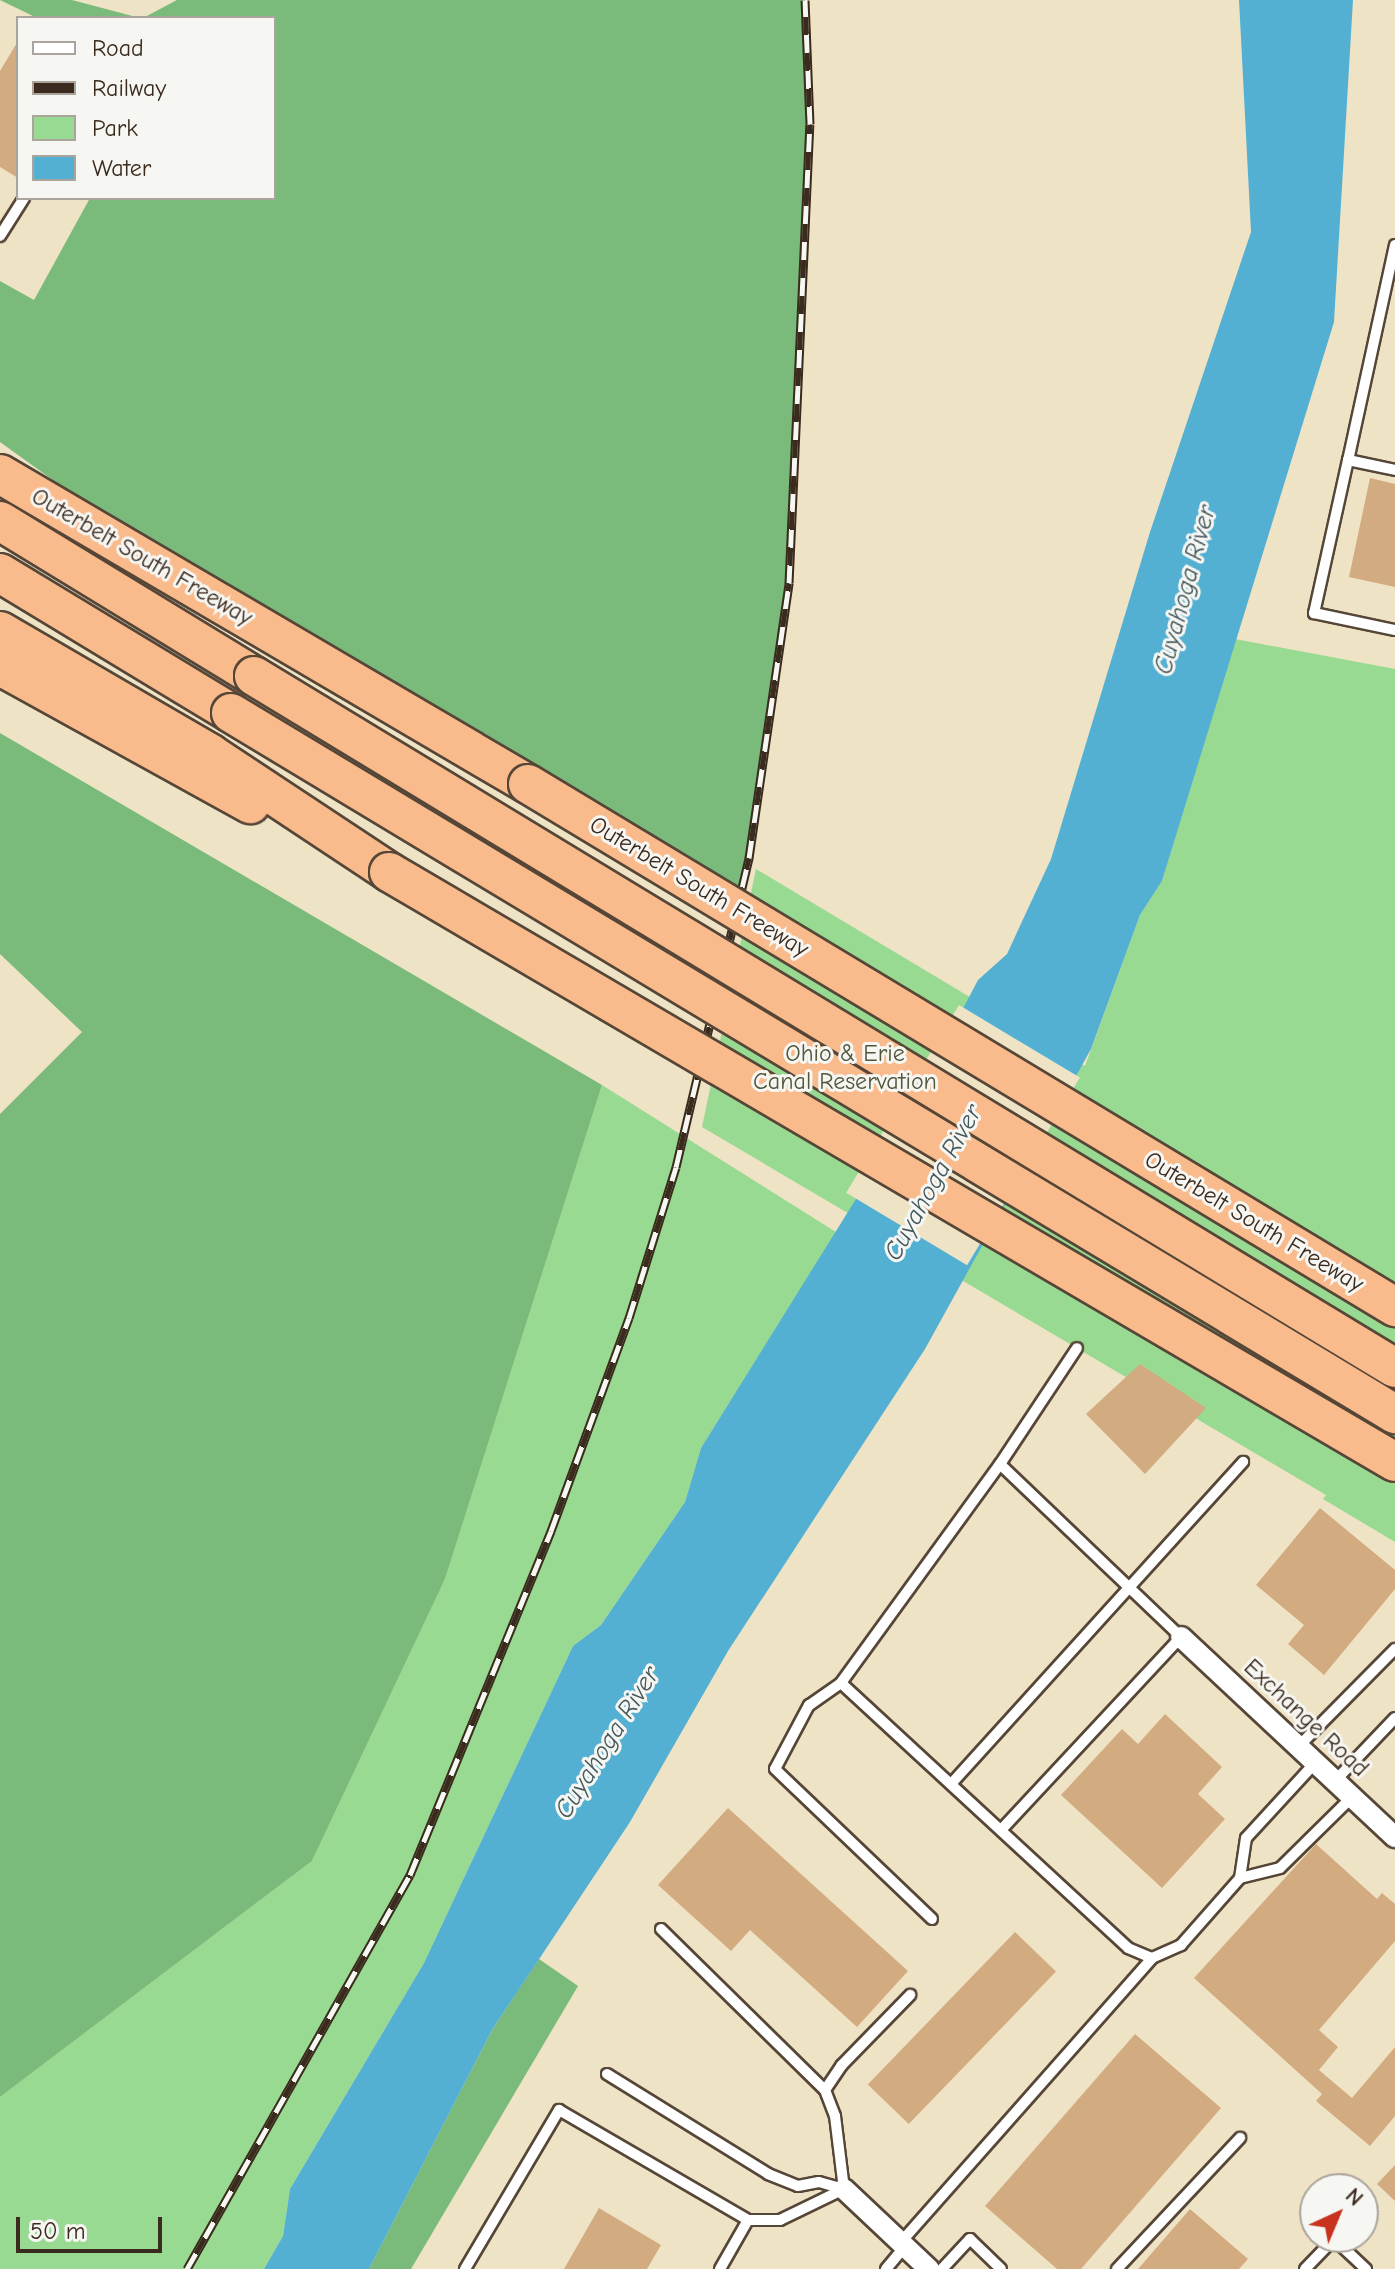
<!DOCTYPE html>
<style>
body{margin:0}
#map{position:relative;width:1395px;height:2269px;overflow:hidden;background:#efe3c6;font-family:"Comic Neue",sans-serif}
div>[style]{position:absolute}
.green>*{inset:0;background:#98da91}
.forest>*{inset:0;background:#7aba7b}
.water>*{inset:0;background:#54b0d2}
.pier>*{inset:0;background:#efe3c6;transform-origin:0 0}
.building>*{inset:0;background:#d3ab80;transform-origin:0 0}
.roads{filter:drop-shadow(2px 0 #564637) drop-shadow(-2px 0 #564637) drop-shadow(0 2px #564637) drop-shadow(0 -2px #564637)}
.lane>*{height:10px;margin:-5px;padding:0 5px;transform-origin:5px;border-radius:5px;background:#fff}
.street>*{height:20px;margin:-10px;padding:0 10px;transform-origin:10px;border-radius:10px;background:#fff}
.highway>*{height:38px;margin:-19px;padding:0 19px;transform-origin:19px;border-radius:19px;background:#fabb8c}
.rail>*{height:9px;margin-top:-4.5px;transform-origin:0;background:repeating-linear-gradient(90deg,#f6f6f2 0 18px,#3b2a1e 0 36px);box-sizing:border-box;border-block:2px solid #3b2a1e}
.bridges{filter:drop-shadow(2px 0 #564637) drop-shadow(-2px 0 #564637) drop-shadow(0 2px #564637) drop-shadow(0 -2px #564637)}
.highway-bridge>*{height:38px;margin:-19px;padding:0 19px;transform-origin:19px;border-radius:19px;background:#fabb8c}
span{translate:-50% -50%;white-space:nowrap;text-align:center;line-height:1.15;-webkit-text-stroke:6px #f6f6f2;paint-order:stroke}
.street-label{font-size:24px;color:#3b2a1e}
.park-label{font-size:24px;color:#52563b}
.water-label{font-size:26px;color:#44595d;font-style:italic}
.legend{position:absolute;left:16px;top:16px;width:260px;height:184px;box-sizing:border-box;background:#f6f6f2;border:2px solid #aba49d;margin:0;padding:10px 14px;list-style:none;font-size:24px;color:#3b2a1e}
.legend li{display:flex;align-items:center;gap:16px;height:40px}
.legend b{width:40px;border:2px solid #aba49d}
.north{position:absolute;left:1299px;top:2173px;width:80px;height:80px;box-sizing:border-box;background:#f6f6f2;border:2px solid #aba49d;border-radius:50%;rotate:44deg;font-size:22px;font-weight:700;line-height:32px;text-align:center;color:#3b2a1e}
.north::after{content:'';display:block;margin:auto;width:28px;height:36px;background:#c8321e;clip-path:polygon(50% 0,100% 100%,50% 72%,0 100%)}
.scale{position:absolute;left:16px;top:2217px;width:146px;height:36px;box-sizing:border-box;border:4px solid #3b2a1e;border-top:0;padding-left:10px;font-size:24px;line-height:28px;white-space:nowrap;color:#3b2a1e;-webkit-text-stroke:6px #f6f6f2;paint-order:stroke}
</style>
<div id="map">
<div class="green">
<div style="clip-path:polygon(1235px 639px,1395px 669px,1395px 1542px,1323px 1499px,1326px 1495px,702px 1127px,756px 869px,1085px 1066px,1140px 915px,1162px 881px)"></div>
<div style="clip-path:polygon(602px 1085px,836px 1232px,701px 1448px,685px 1502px,601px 1625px,573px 1646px,424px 1963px,290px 2189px,283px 2236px,264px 2269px,0 2269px,0 2097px,312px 1861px,445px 1579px)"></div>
</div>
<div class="forest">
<div style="clip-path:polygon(0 0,72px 0,140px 18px,37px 18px)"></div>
<div style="clip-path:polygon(177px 0,805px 0,810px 124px,789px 583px,749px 858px,735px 915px,150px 550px,0 442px,0 281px,34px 300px,90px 198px,274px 198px,274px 18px,143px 18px)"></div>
<div style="clip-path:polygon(0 733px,602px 1085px,445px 1579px,312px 1861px,0 2097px,0 1114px,82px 1032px,0 954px)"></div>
<div style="clip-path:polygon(539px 1959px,578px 1986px,411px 2269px,369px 2269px,492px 2030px)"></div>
</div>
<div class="water">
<div style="clip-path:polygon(1239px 0,1353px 0,1334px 322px,1162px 881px,1140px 915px,1091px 1049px,925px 1349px,728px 1651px,630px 1822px,492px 2030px,369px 2269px,264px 2269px,283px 2236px,290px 2189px,424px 1963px,573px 1646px,601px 1625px,685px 1502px,701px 1448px,902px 1125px,978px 980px,1007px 954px,1051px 859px,1150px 532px,1251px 232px)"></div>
</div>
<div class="pier">
<div style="left:959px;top:1005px;width:141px;height:219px;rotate:31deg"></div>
</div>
<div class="building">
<div style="clip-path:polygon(18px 41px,18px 178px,0 167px,0 71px)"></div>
<div style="clip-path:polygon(1370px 478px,1395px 484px,1395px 587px,1349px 577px)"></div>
<div style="clip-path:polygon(1140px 1364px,1206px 1408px,1145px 1474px,1086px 1414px)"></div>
<div style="clip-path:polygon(1320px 1508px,1395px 1570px,1395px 1589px,1324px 1675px,1288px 1644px,1304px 1625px,1256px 1585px)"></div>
<div style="clip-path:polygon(1165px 1714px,1222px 1767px,1198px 1794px,1225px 1819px,1162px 1888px,1061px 1795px,1122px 1729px,1138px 1744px)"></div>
<div style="clip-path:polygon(728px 1808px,908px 1971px,857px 2027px,750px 1930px,731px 1951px,658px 1885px)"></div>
<div style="clip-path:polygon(1316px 1844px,1377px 1899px,1382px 1893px,1395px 1904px,1395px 1941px,1319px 2030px,1338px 2047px,1319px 2070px,1352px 2098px,1395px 2047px,1395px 2116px,1370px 2146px,1316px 2101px,1322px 2094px,1194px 1978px)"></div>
<div style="left:1015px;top:1932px;width:57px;height:212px;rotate:44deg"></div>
<div style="clip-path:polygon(1135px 2034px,1221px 2108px,1081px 2269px,1057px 2269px,985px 2206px)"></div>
<div style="clip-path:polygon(1395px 2165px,1395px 2201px,1377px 2184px)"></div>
<div style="clip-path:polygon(599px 2208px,661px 2245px,647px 2269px,564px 2269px)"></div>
<div style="clip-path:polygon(1190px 2209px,1248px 2259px,1239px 2269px,1138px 2269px)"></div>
</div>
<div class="roads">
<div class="lane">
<div style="left:0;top:236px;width:45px;rotate:-57.7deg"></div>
<div style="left:1395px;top:245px;width:220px;rotate:102.3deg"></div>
<div style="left:1348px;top:460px;width:48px;rotate:12deg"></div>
<div style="left:1348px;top:460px;width:157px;rotate:102.5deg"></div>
<div style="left:1314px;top:613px;width:83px;rotate:11.9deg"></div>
<div style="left:1000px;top:1464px;width:271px;rotate:126deg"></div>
<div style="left:841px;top:1683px;width:391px;rotate:42.7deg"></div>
<div style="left:1128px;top:1948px;width:26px;rotate:23deg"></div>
<div style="left:1152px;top:1958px;width:32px;rotate:-24deg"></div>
<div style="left:1181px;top:1945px;width:89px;rotate:-48.6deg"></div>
<div style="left:841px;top:1683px;width:39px;rotate:145deg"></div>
<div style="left:809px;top:1705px;width:72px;rotate:118deg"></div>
<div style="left:775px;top:1769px;width:217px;rotate:43.7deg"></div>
<div style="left:1298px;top:1747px;width:138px;rotate:-45.3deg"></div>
<div style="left:1315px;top:1763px;width:102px;rotate:132.6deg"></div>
<div style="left:1246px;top:1838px;width:40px;rotate:98.5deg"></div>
<div style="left:1240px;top:1878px;width:41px;rotate:-14deg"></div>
<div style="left:1280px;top:1868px;width:101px;rotate:-44.6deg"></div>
<div style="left:1335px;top:1781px;width:87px;rotate:-46.4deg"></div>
<div style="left:951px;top:1784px;width:435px;rotate:-47.8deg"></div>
<div style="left:1001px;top:1830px;width:264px;rotate:-47deg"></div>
<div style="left:1181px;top:1637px;width:250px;rotate:-136.3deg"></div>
<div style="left:1000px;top:1464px;width:139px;rotate:-56.4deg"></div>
<div style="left:661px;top:1929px;width:230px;rotate:44.5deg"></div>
<div style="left:825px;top:2090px;width:28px;rotate:69deg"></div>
<div style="left:835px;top:2116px;width:74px;rotate:83deg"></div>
<div style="left:607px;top:2074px;width:190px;rotate:31.8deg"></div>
<div style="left:768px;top:2174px;width:32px;rotate:22deg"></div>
<div style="left:798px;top:2186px;width:21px;rotate:-11deg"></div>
<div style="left:819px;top:2182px;width:26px;rotate:16deg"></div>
<div style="left:825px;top:2090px;width:30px;rotate:-56deg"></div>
<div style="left:842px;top:2065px;width:98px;rotate:-45.8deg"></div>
<div style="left:901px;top:2242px;width:379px;rotate:-48.5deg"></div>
<div style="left:465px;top:2269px;width:185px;rotate:-59.4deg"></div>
<div style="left:559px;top:2110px;width:219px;rotate:30.2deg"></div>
<div style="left:748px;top:2220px;width:32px"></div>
<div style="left:780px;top:2220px;width:71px;rotate:-25.8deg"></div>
<div style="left:720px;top:2269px;width:56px;rotate:-60.3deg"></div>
<div style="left:886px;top:2269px;width:30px;rotate:-50deg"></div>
<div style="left:942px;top:2269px;width:41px;rotate:-47deg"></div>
<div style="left:970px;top:2239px;width:43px;rotate:44.1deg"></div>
<div style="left:1117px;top:2269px;width:180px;rotate:-46.8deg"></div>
<div style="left:1305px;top:2269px;width:42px;rotate:-46deg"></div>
<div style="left:1334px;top:2239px;width:44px;rotate:43.2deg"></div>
</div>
<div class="street">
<div style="left:1181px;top:1637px;width:293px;rotate:43.1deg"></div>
<div style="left:844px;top:2189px;width:117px;rotate:43.3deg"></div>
</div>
<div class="highway">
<div style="left:0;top:474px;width:612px;rotate:30.42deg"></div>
<div style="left:0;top:521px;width:298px;rotate:31.4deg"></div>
<div style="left:0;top:573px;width:270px;rotate:31.2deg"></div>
<div style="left:0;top:631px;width:244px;rotate:30.2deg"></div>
<div style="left:211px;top:754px;width:214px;rotate:33.5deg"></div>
<div style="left:0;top:666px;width:286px;rotate:28.9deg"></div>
</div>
</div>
<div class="rail">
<div style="left:187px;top:2269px;width:453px;rotate:-60.5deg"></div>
<div style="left:410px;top:1875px;width:372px;rotate:-67.7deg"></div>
<div style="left:551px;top:1531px;width:227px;rotate:-69.9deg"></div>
<div style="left:629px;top:1318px;width:158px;rotate:-72.7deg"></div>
<div style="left:676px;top:1167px;width:318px;rotate:-76.7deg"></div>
<div style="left:749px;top:858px;width:278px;rotate:-81.7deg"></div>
<div style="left:789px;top:583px;width:459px;rotate:-87.4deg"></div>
<div style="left:810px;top:124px;width:124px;rotate:-92.3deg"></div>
</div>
<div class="bridges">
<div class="highway-bridge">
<div style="left:254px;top:676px;width:1334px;rotate:31.24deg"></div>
<div style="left:231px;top:713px;width:1359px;rotate:31.06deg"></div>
<div style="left:528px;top:784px;width:1013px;rotate:31.1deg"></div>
<div style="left:389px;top:872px;width:1166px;rotate:30.39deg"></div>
</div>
</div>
<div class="street-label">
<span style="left:142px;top:557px;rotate:30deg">Outerbelt South Freeway</span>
<span style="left:699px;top:887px;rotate:31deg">Outerbelt South Freeway</span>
<span style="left:1254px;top:1222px;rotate:31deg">Outerbelt South Freeway</span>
<span style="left:1306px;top:1718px;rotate:43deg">Exchange Road</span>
</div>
<div class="park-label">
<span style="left:845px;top:1068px">Ohio &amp; Erie<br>Canal Reservation</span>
</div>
<div class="water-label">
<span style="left:1186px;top:590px;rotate:-75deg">Cuyahoga River</span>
<span style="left:934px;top:1183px;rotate:-61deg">Cuyahoga River</span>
<span style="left:608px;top:1743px;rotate:-58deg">Cuyahoga River</span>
</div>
<ul class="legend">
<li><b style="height:10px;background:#fff"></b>Road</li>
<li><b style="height:10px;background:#3b2a1e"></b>Railway</li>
<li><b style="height:22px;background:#98da91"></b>Park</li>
<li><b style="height:22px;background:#54b0d2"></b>Water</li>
</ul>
<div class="north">N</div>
<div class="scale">50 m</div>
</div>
